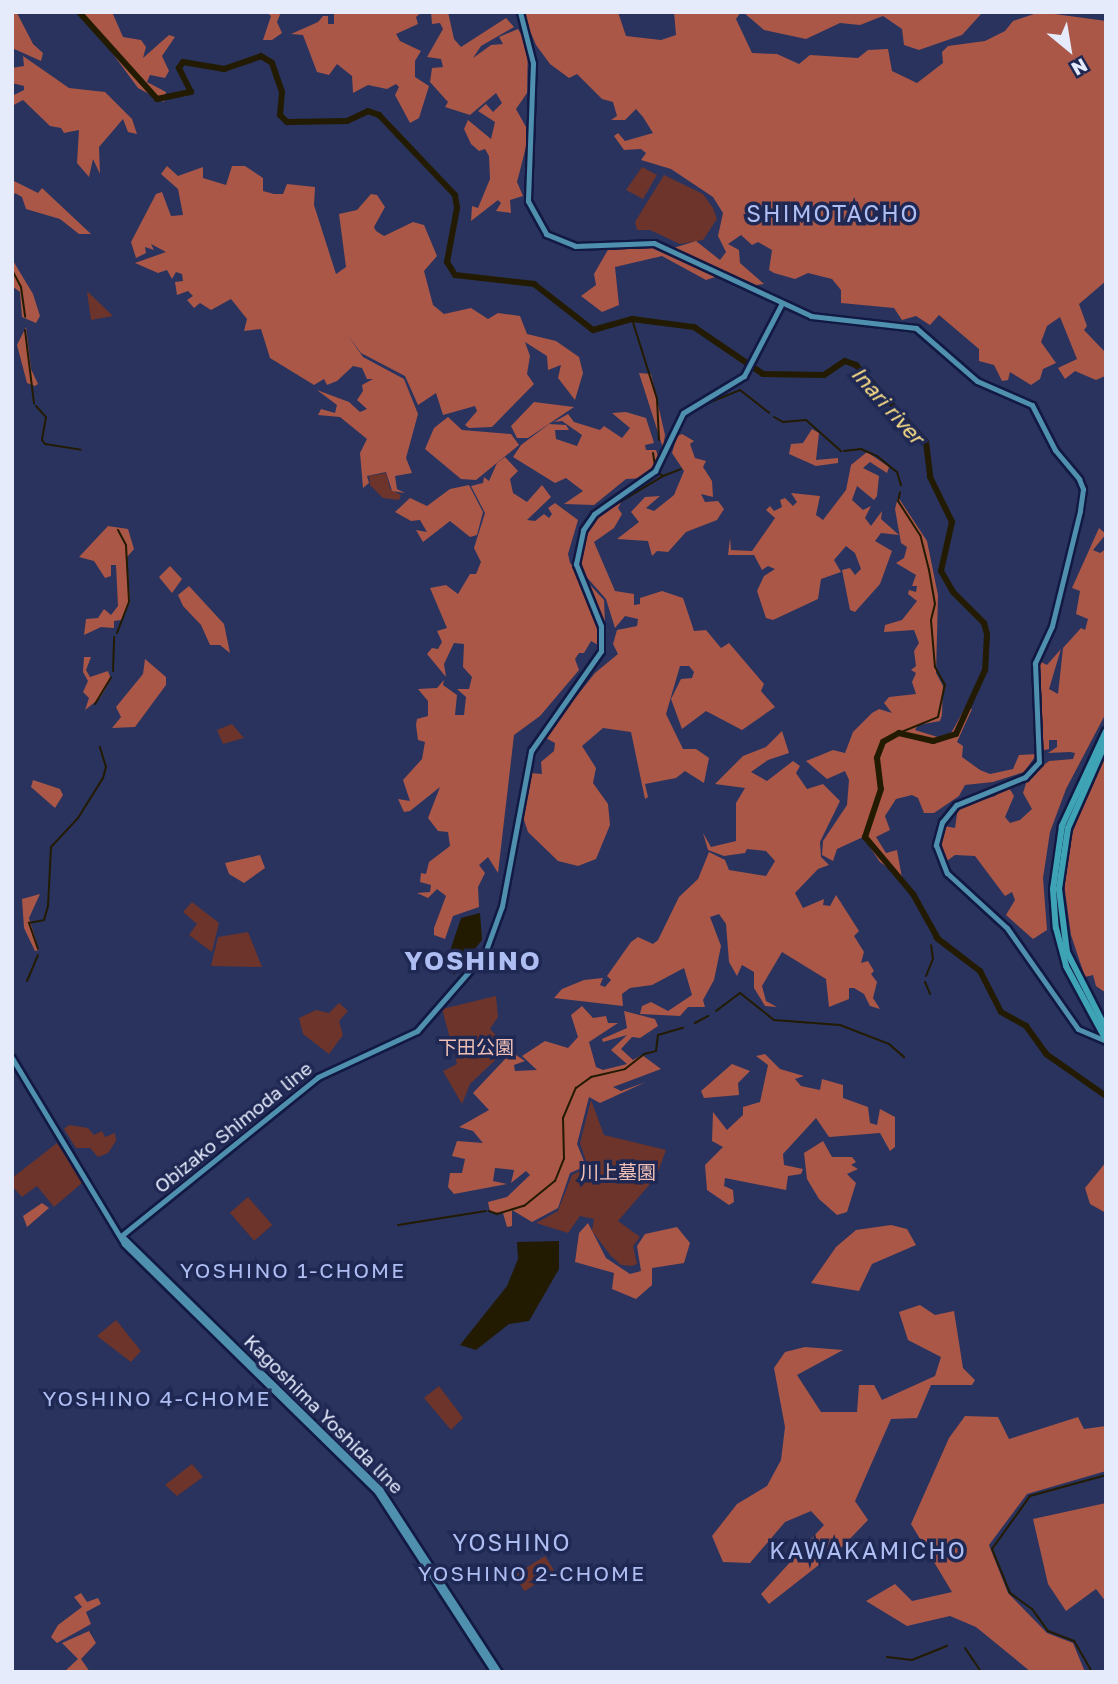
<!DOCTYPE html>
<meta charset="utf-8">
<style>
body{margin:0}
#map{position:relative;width:1118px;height:1684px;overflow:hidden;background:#29335e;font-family:"Golos Text","Noto Sans JP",sans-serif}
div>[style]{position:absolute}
.green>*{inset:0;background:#6c342a;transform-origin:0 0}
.forest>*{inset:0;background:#aa5747}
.water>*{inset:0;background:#231b01}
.stream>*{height:2px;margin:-1px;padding:0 1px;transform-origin:1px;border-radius:1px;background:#231b01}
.river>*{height:6px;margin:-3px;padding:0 3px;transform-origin:3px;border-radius:3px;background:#231b01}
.roads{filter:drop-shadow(2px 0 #121942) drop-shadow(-2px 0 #121942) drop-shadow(0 2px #121942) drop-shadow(0 -2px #121942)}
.major>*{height:5px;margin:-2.5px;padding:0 2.5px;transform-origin:2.5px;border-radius:2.5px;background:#4f90af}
.highway>*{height:6px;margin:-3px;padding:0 3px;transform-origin:3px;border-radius:3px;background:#3fa3b6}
span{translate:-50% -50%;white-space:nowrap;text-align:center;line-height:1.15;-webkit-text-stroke:7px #1f2853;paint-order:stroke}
.park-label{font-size:19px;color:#f0c0b6}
.street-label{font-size:19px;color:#e6ebfc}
.water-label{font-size:21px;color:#fde087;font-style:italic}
.neighbourhood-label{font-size:21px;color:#aebdf2;letter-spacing:2px}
.quarter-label{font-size:23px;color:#aebdf2;letter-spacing:2px}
.district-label{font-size:26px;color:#aebdf2;font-weight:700;letter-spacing:2px}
.frame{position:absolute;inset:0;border:14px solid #e6ebfc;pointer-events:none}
.north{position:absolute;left:1034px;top:14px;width:70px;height:70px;-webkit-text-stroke:5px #1f2853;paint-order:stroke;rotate:150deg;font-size:19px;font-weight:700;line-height:28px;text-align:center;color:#e6ebfc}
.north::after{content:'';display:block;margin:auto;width:24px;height:32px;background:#e6ebfc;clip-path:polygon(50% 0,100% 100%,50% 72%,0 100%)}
</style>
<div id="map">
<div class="green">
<div style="clip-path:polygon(642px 167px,657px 175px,643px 199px,626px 190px)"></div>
<div style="clip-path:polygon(664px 175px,703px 194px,713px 208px,717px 219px,703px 240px,680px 244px,650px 230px,637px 230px,635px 222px)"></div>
<div style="clip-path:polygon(87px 292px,88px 292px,113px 316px,91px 320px)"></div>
<div style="clip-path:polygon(386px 473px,390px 489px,401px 495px,399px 500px,383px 498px,370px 485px,369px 476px)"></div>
<div style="clip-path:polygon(232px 724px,244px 738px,223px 744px,217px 730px)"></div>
<div style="clip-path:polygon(192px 902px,219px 923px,212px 952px,189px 935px,197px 924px,183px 912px)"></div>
<div style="clip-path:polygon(248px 932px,262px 967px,211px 966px,218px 937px)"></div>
<div style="clip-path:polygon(496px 996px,498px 1017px,490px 1029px,508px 1048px,470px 1084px,462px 1104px,443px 1071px,457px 1064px,442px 1009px)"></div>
<div style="clip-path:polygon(339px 1003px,348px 1011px,339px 1021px,343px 1035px,329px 1054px,303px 1034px,299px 1018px,316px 1010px,329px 1013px)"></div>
<div style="clip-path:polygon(591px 1100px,604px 1135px,666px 1150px,656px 1177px,618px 1221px,640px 1237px,633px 1246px,637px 1264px,632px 1266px,621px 1265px,611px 1256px,592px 1231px,594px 1219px,580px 1216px,568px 1233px,536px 1223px,558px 1211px,572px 1175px,588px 1167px,580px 1143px)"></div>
<div style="clip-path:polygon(69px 1125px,88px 1128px,94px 1135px,102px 1131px,105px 1137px,115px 1133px,116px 1141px,108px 1153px,98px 1157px,90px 1148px,76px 1148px,64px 1129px)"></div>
<div style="clip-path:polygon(57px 1143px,83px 1182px,54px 1207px,37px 1186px,22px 1197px,12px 1186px,12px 1178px)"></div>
<div style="left:248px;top:1197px;width:37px;height:24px;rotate:49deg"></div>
<div style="clip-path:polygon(116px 1320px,141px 1351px,131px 1362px,97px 1336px)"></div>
<div style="clip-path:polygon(439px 1386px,463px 1418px,451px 1430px,424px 1398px)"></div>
<div style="clip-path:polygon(192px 1464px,203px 1477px,177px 1496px,165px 1485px)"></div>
<div style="left:545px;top:1556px;width:19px;height:36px;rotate:58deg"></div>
</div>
<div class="forest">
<div style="clip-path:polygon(12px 12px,17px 13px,33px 44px,43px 53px,41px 61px,12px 48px)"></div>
<div style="clip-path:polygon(82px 12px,112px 12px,123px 37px,141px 40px,146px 47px,143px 58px,169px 35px,175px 37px,162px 56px,169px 71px,165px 78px,150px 75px,147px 82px,166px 92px,164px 102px,138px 88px)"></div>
<div style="clip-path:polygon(266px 12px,281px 12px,277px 22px,282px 33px,272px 40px,263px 40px,271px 16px)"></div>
<div style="clip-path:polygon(326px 12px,422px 12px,416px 17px,418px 24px,396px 34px,400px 41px,421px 51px,415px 61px,415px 77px,429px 86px,419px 118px,410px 123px,395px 95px,399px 87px,396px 84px,387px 89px,368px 85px,353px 93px,352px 76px,337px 64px,329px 75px,317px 72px,303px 35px,291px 34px,318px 22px,323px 16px,328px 16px,328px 24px,334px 24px,334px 14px)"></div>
<div style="clip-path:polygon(431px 12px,448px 12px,454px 39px,461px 47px,506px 18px,514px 27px,481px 46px,473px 58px,491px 45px,503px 44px,499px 37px,518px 29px,528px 46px,527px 93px,516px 109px,526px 127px,527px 143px,517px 182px,523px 196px,510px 200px,511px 213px,496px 211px,501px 203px,498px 200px,471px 221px,472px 206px,478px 208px,490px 179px,489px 156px,485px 149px,479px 151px,471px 144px,464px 129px,468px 120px,491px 139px,495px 122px,478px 111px,486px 104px,493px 112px,502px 103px,496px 93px,470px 115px,445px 107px,448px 102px,430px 82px,432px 68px,443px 67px,441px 59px,427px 57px,443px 29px,440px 23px,432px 24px)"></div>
<div style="clip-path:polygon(522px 12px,618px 12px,626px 36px,661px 40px,676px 35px,674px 12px,741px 12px,736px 19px,752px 53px,777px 54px,799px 64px,810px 55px,858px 58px,868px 50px,888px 49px,892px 71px,917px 83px,943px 63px,942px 52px,948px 46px,985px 41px,1005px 31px,1013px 21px,1040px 12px,1106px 21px,1106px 281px,1079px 304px,1087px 326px,1084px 330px,1104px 351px,1105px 376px,1096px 380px,1075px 371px,1065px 379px,1058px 368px,1077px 359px,1060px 317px,1047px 326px,1041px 342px,1056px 363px,1043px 369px,1040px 379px,1031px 385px,1010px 372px,1008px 380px,1002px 381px,994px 365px,979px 361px,979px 349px,939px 315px,930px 325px,916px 316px,902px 320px,894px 308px,841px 303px,841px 290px,832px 279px,808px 273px,795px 279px,774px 273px,769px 270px,772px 250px,758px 242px,752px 245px,741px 235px,728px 244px,739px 250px,740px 263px,764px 284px,749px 286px,725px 274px,706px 280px,662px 256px,615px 267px,619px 305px,602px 312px,581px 296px,596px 285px,594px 274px,609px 248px,647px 242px,667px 250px,696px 241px,720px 260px,726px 252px,718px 236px,723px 213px,713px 197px,671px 169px,641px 160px,646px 153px,641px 149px,624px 150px,614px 136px,618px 133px,625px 141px,653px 133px,643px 117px,636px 109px,625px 120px,611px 120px,617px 116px,613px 102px,602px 99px,577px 74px,569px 78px,550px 64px,536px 45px)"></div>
<div style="clip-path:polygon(743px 12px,1000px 12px,982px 13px,962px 35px,919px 50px,904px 45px,902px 29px,883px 16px,860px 25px,840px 23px,806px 39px,764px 30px)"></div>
<div style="clip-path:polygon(23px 56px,69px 88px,105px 92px,132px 119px,137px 134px,128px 132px,123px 119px,99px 147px,100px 174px,93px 159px,89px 177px,77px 163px,79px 130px,64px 133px,61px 128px,50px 126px,23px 100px,12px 106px,12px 96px,24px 90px,24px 86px,12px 83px,12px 68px,24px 66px)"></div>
<div style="clip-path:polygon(167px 166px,178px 176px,203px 167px,203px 178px,226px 185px,232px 166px,245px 166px,263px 178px,263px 191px,274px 194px,283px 194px,287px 184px,315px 187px,314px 205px,336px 274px,346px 267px,339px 214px,357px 210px,371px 194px,377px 195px,385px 207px,374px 227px,376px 231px,384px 236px,413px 222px,424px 225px,437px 256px,424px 271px,433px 305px,444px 314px,471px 308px,488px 319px,498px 313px,520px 316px,527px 334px,556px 341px,579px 357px,583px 373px,575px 400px,558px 378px,561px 365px,548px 370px,547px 356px,525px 342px,530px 356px,527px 374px,534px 384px,492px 427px,469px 428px,465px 425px,477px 411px,475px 406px,443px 415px,436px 393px,418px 405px,405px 376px,361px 353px,347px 334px,363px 357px,404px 379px,418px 414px,406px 458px,412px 473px,395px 476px,397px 489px,405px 493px,392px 491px,386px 472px,367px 476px,369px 483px,363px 488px,360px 453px,367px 439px,340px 417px,318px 415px,321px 409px,335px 413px,337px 405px,317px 390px,349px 402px,360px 412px,367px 409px,357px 400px,363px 391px,362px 385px,373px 379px,367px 379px,362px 368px,353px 366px,337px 381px,327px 385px,324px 379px,314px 385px,270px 358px,261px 329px,244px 331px,247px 319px,231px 299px,211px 310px,200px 303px,194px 308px,187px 300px,193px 296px,188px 291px,177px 295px,175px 282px,183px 281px,182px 274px,176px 272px,172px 279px,167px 270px,158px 273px,135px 263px,166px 252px,151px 244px,154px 250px,145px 247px,146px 253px,136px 258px,131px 242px,156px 194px,162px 192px,171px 216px,183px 215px,178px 189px,161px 174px)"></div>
<div style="clip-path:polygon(12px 180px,38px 193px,42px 188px,91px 234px,79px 234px,60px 219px,26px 209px,22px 197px,15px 193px,12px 199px)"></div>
<div style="clip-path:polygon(12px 259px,33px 294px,40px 316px,36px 323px,22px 317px,20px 292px,12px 286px)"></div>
<div style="clip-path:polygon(26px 327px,31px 369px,38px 384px,35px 386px,27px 383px,17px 345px)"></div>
<div style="clip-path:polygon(639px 373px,651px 374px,665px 435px,663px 448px)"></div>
<div style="clip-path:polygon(534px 402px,574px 407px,528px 438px,517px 438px,511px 426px)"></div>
<div style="clip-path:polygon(626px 412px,646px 418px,654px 443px,645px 445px,646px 450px,656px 450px,659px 459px,645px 478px,626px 479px,594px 505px,564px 504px,583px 491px,566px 478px,555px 483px,513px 457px,521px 445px,549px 424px,566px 425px,569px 430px,555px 430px,556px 439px,577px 446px,582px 435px,562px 421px,554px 422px,568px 414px,574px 422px,600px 430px,604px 426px,622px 438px,630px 428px,612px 413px)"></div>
<div style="clip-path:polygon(448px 417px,462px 430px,511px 434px,519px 445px,476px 480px,461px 479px,425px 449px,434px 428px)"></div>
<div style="clip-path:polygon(812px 429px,819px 433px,816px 460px,838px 458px,838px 463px,816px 466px,789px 454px,791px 444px,803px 443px)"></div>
<div style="clip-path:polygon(682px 434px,694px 441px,690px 444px,695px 458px,706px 461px,703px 467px,712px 481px,713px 497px,701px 494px,705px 502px,718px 501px,724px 509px,717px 520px,686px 532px,668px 552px,657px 551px,652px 556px,648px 541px,617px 539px,639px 522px,631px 512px,645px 497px,660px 496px,646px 508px,654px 511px,674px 495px,684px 471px,672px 453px,677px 436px)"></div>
<div style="clip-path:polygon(867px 452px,889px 467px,887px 473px,870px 462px,863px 468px,879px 476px,877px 496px,874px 500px,857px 486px,852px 500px,863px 510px,871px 506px,865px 518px,871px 526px,882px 511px,881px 519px,899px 535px,881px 533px,875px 541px,892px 551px,880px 584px,855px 612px,850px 610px,842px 570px,850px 568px,855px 575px,861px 569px,855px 553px,846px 546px,834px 560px,841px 572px,821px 579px,818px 599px,773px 620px,766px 618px,757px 591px,764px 576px,775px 569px,768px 566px,762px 570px,754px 555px,728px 555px,730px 538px,731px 550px,752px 551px,775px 518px,766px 510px,770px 506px,774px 511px,782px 507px,780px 500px,785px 498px,793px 506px,797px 502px,791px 493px,820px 496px,816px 515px,823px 520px,846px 490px,851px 465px)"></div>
<div style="clip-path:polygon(505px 457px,518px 471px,510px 479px,513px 493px,527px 502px,542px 485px,551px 497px,527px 520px,535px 521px,544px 514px,549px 518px,552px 514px,548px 508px,555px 503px,578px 520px,568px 554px,570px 563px,604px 600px,605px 625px,600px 646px,591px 641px,584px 653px,579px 653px,575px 659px,579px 670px,540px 716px,514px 735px,498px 873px,488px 857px,479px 865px,485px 873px,478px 887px,479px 907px,453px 916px,445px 939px,434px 935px,434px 928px,446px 896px,437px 889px,428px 898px,417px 893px,430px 892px,431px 885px,420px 882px,421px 873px,426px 874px,429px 862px,450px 846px,448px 832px,438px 831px,428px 818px,440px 787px,410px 811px,404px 812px,398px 799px,410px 801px,403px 780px,422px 759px,425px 742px,418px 740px,416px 725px,417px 719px,428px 716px,428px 701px,418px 689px,437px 688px,444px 680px,443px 685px,457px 695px,455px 715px,464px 715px,466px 697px,457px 689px,469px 689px,472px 677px,463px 667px,464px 644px,454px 643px,444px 664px,446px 677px,427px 654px,432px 648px,438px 649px,442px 642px,437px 631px,447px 628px,430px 588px,446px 585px,458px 594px,470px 574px,476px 574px,481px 562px,474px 548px,485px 513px,471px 486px,483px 483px,484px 477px,489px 481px,497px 463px)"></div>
<div style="clip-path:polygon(469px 485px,483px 512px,477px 535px,470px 537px,450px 521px,423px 542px,416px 530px,427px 532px,420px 520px,411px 521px,395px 512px,410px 498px,427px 506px,450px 489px)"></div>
<div style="clip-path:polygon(624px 497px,618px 508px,622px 514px,614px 528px,594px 542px,615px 591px,634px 594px,634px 605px,640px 604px,640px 598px,662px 591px,683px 598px,694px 631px,706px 630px,721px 648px,729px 643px,764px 684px,761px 691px,775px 707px,742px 730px,706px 711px,682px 729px,671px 699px,681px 679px,692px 678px,694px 672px,689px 666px,680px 666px,666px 714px,683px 749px,696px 749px,709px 758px,704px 783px,685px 771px,676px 778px,645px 784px,648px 797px,645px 799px,631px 732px,603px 728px,582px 746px,596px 768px,593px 783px,608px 804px,610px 825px,596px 859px,578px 866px,558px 861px,528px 832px,522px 814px,530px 773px,542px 774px,541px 762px,554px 751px,555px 743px,544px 737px,595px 673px,618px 654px,613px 644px,617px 630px,637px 626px,638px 619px,625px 616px,615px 628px,606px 599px,583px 573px,581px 558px,582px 540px,596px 516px)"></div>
<div style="clip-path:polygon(898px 497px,927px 541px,938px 595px,936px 673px,943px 686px,942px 715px,940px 721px,918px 725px,915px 730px,941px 738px,950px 735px,965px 708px,972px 709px,957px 742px,963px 746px,962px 757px,980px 770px,990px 774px,1013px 769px,1019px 755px,1037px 754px,1024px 772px,993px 782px,965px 785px,959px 796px,934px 813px,924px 813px,918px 798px,912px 795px,896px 799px,885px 816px,890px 830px,876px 837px,886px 853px,897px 850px,902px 878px,880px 862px,863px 837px,837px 849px,833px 861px,822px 855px,823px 841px,847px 805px,849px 780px,845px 771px,827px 779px,806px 761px,833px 750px,845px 753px,853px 732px,872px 713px,879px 709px,892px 713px,884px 703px,889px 697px,916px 694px,912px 682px,916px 673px,911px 670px,916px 666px,914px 651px,919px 643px,914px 630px,884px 632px,885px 625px,902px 620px,917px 601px,908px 594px,909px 590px,916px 592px,917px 586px,912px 586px,916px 575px,896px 563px,904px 558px,907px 547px,901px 543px,895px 509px)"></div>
<div style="clip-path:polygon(108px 526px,128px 529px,134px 549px,127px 557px,130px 602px,121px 620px,114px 621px,114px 628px,101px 627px,84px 635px,86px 619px,98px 618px,104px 609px,111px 615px,118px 606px,116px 565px,111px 565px,111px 576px,105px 578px,94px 561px,79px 557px)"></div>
<div style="clip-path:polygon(1099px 528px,1106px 534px,1093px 550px,1100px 553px,1106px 549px,1106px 713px,1066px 789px,1050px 832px,1043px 878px,1047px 930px,1033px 939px,1006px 915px,1015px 900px,1012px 892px,1005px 896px,975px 856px,955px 855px,944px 863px,940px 848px,944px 826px,955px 828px,958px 807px,995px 796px,1008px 786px,1014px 796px,1005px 817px,1010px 823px,1020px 820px,1032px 809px,1023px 793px,1028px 777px,1049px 761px,1073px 759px,1075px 753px,1070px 752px,1048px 753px,1057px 747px,1057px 740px,1049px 740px,1049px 749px,1040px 751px,1035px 735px,1041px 716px,1036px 671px,1039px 661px,1047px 665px,1061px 649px,1049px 689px,1058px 694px,1063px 648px,1081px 628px,1085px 630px,1088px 619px,1076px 614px,1080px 591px,1072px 588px)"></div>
<div style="clip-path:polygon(170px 566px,182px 579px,172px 593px,159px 577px)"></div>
<div style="clip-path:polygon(189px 586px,224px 624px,230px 653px,220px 645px,210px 645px,201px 625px,183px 606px,178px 595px)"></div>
<div style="clip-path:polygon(84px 657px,91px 657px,86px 670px,90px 677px,108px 671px,111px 679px,100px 698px,85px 710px,89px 698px,83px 692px,88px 681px,83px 672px)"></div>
<div style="clip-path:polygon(145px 659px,166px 677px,166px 685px,135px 727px,112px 728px,121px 717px,116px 707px,143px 674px)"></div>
<div style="clip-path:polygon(782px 731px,789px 753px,768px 760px,751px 772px,767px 781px,793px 761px,800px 766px,796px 773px,807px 789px,823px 784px,840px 801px,820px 842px,821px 857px,829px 865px,818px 869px,795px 893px,803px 908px,824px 899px,823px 905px,830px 906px,836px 895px,859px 931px,854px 936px,864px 952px,861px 963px,868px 961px,874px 971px,871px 974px,877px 982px,873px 998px,880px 1009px,870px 1006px,864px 994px,854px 988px,849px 988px,849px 999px,829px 1007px,826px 979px,782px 952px,762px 986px,766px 1001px,777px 1007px,765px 1006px,754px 988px,754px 972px,742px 965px,737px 976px,729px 962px,726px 924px,719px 914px,710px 917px,721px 946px,714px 980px,703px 1000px,705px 1007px,688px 1007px,680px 1016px,640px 1014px,642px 1006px,651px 1002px,668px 1011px,692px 995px,684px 968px,652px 985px,630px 988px,622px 994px,623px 1006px,554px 998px,562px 989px,584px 980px,603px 978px,600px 985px,605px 987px,611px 980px,607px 976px,631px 942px,638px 937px,653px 944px,658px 940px,679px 897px,698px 879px,709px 852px,725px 860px,729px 870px,766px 876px,775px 861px,766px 851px,747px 849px,745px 853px,724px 856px,708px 850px,703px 833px,711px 847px,736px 841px,736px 803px,745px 788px,715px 784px,743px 756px,766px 747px)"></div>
<div style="clip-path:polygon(1106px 751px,1106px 993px,1096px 986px,1093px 975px,1085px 977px,1071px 935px,1064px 884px,1070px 829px)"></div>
<div style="clip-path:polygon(33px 780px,60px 789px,63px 795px,55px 808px,31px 787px)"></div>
<div style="clip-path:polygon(260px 855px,265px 868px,244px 883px,229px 874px,225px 863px)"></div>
<div style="clip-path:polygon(40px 894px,29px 918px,39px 950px,35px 951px,24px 928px,22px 899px)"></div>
<div style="clip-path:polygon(582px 1006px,593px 1018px,606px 1016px,608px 1023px,618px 1023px,589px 1042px,596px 1067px,603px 1070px,627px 1064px,611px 1050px,627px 1035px,603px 1042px,602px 1039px,627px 1028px,624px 1011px,655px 1019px,658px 1026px,640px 1038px,632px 1037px,621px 1049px,633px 1060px,642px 1055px,661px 1069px,613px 1087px,621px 1091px,646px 1082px,600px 1103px,589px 1097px,577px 1144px,586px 1166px,570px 1173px,558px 1208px,532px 1222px,512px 1210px,512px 1226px,507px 1227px,503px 1213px,490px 1212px,488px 1202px,507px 1197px,530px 1175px,526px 1171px,511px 1183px,514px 1170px,495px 1168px,493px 1181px,507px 1184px,454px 1194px,448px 1187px,450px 1173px,462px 1173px,465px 1159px,452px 1156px,457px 1141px,483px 1143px,473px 1131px,459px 1127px,489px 1110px,473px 1093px,507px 1057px,516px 1055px,525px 1061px,514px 1065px,515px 1071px,537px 1070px,522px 1056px,545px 1041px,568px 1048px,578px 1037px,571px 1015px)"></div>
<div style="clip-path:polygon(765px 1054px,780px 1069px,804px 1076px,795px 1079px,801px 1086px,820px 1090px,822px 1079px,843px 1085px,843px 1098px,868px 1107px,870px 1123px,877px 1125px,880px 1109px,895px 1117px,895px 1147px,890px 1151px,880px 1133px,829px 1137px,816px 1118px,783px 1154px,784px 1165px,803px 1169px,801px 1174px,788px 1176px,786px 1190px,725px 1178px,724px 1186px,733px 1190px,734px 1202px,729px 1205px,707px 1190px,705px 1165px,723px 1147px,712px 1141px,713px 1112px,727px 1130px,743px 1115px,743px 1107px,760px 1102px,768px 1065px,756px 1056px)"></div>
<div style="clip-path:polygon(732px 1064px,750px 1071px,738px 1083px,739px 1095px,704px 1098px,701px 1091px)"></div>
<div style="clip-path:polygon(823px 1141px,832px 1157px,852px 1157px,856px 1162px,851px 1165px,858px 1169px,847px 1174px,856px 1183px,847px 1212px,837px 1215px,819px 1199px,807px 1179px,804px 1153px)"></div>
<div style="clip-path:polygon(1106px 1162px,1106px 1213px,1090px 1204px,1085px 1188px)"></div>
<div style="clip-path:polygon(42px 1203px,49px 1208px,27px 1227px,23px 1216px)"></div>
<div style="clip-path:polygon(588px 1223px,606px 1258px,630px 1274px,641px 1271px,637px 1246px,645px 1234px,677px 1227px,690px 1243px,684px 1263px,652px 1268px,652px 1285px,636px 1299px,612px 1289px,614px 1273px,575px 1262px,579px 1233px)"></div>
<div style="clip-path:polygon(891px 1225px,907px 1229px,916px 1245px,872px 1264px,859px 1291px,811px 1283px,836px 1247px,856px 1230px)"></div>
<div style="clip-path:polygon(920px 1305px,935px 1315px,954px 1311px,963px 1368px,975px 1380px,972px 1385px,931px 1385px,917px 1418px,891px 1419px,855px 1501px,868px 1520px,843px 1546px,769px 1604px,761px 1594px,824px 1525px,811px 1511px,785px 1522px,750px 1563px,723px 1562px,712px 1536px,737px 1504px,767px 1486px,781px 1460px,785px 1427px,774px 1368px,785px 1352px,805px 1347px,843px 1350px,797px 1375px,821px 1412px,857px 1412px,859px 1385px,874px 1385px,882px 1400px,935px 1376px,941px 1357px,908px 1340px,899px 1312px)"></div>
<div style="clip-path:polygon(965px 1416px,998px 1417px,1009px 1439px,1078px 1417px,1084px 1429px,1106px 1426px,1106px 1471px,1027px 1494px,989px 1545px,1008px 1593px,1047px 1633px,1073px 1643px,1085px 1672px,1031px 1672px,976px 1627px,950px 1616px,907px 1626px,866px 1601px,895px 1584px,912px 1601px,952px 1592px,911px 1524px,949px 1438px)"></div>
<div style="clip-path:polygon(1106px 1503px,1106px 1602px,1096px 1589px,1066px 1611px,1048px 1584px,1033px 1519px)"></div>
<div style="clip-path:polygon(81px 1593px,87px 1602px,98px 1598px,101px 1604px,86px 1612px,91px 1624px,57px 1643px,51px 1637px,58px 1625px,82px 1607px,74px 1597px)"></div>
<div style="clip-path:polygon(89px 1631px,96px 1643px,81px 1659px,90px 1672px,64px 1672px,78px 1659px,62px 1643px)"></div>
</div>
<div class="water">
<div style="clip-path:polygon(480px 913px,482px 940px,454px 975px,447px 960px,461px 918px)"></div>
<div style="clip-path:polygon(559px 1241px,559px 1269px,529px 1321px,509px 1324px,476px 1350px,460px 1345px,507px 1286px,518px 1259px,517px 1242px)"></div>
</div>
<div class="stream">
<div style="left:12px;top:270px;width:19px;rotate:62deg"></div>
<div style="left:21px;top:287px;width:30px;rotate:82deg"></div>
<div style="left:632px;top:319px;width:84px;rotate:72.6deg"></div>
<div style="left:657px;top:399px;width:41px;rotate:87.2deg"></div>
<div style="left:25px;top:330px;width:74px;rotate:83deg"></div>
<div style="left:36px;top:406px;width:15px;rotate:48deg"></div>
<div style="left:46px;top:417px;width:23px;rotate:100deg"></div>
<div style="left:42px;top:440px;width:5px;rotate:53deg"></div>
<div style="left:45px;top:444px;width:36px;rotate:9deg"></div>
<div style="left:701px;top:406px;width:42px;rotate:-22.3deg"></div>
<div style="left:740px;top:390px;width:37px;rotate:38deg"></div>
<div style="left:774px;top:417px;width:10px;rotate:29deg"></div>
<div style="left:783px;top:422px;width:23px;rotate:-5deg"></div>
<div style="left:806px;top:420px;width:47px;rotate:41.5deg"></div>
<div style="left:844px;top:451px;width:17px;rotate:-7deg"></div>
<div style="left:861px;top:449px;width:17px;rotate:24deg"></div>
<div style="left:877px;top:456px;width:26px;rotate:39deg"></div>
<div style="left:897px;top:472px;width:14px;rotate:73deg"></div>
<div style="left:653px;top:453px;width:12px;rotate:81deg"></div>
<div style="left:657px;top:472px;width:7px;rotate:34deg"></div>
<div style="left:663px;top:476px;width:19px;rotate:-21deg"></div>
<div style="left:605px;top:511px;width:68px;rotate:-31.1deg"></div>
<div style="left:117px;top:633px;width:34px;rotate:-69deg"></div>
<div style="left:129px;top:601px;width:56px;rotate:-93.1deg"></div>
<div style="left:126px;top:545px;width:17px;rotate:-118deg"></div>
<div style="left:113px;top:671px;width:34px;rotate:-88deg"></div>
<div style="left:95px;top:704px;width:31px;rotate:-59deg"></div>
<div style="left:899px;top:733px;width:42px;rotate:-22.3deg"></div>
<div style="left:938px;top:717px;width:33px;rotate:-78deg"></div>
<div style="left:945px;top:685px;width:21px;rotate:-119deg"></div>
<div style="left:935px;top:667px;width:47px;rotate:-94.9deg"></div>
<div style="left:931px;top:620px;width:16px;rotate:-76deg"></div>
<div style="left:935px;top:604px;width:35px;rotate:-100deg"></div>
<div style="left:929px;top:570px;width:36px;rotate:-104deg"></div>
<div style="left:920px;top:535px;width:40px;rotate:-122.9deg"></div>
<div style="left:898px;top:501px;width:9px;rotate:-77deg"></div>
<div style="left:934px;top:938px;width:4px;rotate:-56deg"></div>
<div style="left:38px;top:949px;width:28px;rotate:-109deg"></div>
<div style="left:29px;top:923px;width:15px;rotate:-11deg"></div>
<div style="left:44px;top:920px;width:15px;rotate:-74deg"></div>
<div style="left:48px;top:906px;width:59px;rotate:-87.1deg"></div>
<div style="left:51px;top:847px;width:40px;rotate:-47deg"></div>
<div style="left:78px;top:818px;width:47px;rotate:-58deg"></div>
<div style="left:103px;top:778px;width:11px;rotate:-75deg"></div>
<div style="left:106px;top:767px;width:21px;rotate:-107deg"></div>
<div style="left:926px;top:976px;width:18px;rotate:-68deg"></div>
<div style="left:933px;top:959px;width:14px;rotate:-98deg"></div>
<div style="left:27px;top:981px;width:28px;rotate:-67deg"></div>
<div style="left:925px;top:982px;width:13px;rotate:67deg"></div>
<div style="left:716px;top:1011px;width:30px;rotate:-37deg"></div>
<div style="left:740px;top:993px;width:43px;rotate:38.5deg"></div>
<div style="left:774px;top:1020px;width:66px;rotate:4.3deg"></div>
<div style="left:840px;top:1025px;width:53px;rotate:21.2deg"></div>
<div style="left:889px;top:1044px;width:20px;rotate:41deg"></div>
<div style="left:695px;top:1023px;width:15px;rotate:-28deg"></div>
<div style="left:489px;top:1211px;width:9px;rotate:21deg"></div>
<div style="left:497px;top:1214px;width:28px;rotate:-17deg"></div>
<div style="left:524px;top:1206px;width:40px;rotate:-39deg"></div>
<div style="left:555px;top:1181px;width:24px;rotate:-68deg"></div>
<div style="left:564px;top:1159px;width:41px;rotate:-91.4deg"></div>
<div style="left:563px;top:1118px;width:33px;rotate:-67deg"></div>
<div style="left:576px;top:1088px;width:19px;rotate:-36deg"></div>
<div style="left:591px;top:1077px;width:35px;rotate:-13deg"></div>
<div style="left:625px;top:1069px;width:24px;rotate:-38deg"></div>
<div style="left:644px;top:1054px;width:12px;rotate:-14deg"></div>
<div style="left:656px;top:1051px;width:16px;rotate:-83deg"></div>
<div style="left:658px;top:1035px;width:26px;rotate:-16deg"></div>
<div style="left:398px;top:1225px;width:89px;rotate:-9deg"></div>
<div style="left:965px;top:1648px;width:29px;rotate:56deg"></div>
<div style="left:887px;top:1657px;width:25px;rotate:7deg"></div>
<div style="left:912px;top:1660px;width:38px;rotate:-22deg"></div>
<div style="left:1092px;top:1672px;width:36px;rotate:-120deg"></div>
<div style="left:1074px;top:1641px;width:28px;rotate:-159deg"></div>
<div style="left:1048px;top:1631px;width:27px;rotate:-126deg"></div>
<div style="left:1032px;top:1609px;width:27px;rotate:-144deg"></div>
<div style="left:1010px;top:1593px;width:48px;rotate:-112.2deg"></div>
<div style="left:992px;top:1549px;width:65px;rotate:-54.4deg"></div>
<div style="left:1030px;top:1496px;width:79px;rotate:-15.4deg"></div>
</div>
<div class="river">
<div style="left:79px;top:12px;width:117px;rotate:48.1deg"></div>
<div style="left:157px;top:99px;width:35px;rotate:-12deg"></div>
<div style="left:191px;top:92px;width:27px;rotate:-117deg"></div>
<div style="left:179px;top:68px;width:7px;rotate:-56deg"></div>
<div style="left:183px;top:62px;width:42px;rotate:9.7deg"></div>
<div style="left:224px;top:69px;width:39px;rotate:-19deg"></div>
<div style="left:261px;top:56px;width:13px;rotate:32deg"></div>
<div style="left:272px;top:63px;width:31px;rotate:71deg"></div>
<div style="left:282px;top:92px;width:23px;rotate:95deg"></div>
<div style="left:280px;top:115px;width:10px;rotate:45deg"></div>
<div style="left:287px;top:122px;width:60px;rotate:-1deg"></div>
<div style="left:347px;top:121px;width:23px;rotate:-25deg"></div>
<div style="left:368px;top:111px;width:12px;rotate:20deg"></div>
<div style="left:379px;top:115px;width:110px;rotate:46.5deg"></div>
<div style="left:455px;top:195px;width:13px;rotate:81deg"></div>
<div style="left:457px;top:208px;width:55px;rotate:100.5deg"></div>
<div style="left:447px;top:262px;width:15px;rotate:58deg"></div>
<div style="left:455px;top:275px;width:80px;rotate:6.5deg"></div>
<div style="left:534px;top:284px;width:75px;rotate:37.9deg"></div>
<div style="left:593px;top:330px;width:41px;rotate:-15.8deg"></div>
<div style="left:632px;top:319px;width:63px;rotate:7.4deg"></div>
<div style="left:694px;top:327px;width:83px;rotate:34.3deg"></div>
<div style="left:763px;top:374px;width:61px;rotate:0.9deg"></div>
<div style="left:824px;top:375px;width:25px;rotate:-34deg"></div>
<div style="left:845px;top:361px;width:12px;rotate:20deg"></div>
<div style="left:856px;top:365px;width:104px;rotate:47.7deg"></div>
<div style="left:926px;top:442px;width:35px;rotate:83deg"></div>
<div style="left:930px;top:477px;width:50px;rotate:63.9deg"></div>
<div style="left:952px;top:522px;width:50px;rotate:102.7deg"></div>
<div style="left:941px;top:571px;width:24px;rotate:60deg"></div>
<div style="left:953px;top:592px;width:44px;rotate:45deg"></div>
<div style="left:984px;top:623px;width:11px;rotate:75deg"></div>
<div style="left:987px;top:634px;width:36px;rotate:93deg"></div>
<div style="left:985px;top:670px;width:70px;rotate:114.4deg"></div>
<div style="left:956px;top:734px;width:24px;rotate:163deg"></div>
<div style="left:933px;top:741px;width:35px;rotate:-167deg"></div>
<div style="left:899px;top:733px;width:18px;rotate:151deg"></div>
<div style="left:883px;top:742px;width:17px;rotate:111deg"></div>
<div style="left:877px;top:758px;width:31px;rotate:83deg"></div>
<div style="left:881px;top:789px;width:51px;rotate:108.4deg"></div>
<div style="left:865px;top:837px;width:75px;rotate:49.9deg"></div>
<div style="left:913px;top:894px;width:51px;rotate:60.9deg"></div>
<div style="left:938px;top:939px;width:53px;rotate:37.3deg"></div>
<div style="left:980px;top:971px;width:46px;rotate:62.9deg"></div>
<div style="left:1001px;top:1012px;width:29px;rotate:29deg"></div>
<div style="left:1026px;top:1026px;width:34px;rotate:54deg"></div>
<div style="left:1046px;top:1054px;width:73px;rotate:35deg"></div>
</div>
<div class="roads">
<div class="major">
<div style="left:520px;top:12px;width:53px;rotate:75.7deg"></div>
<div style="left:533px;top:63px;width:138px;rotate:92.1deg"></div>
<div style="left:528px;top:201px;width:38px;rotate:61deg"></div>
<div style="left:546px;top:234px;width:31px;rotate:22deg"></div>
<div style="left:575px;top:246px;width:79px;rotate:-2.2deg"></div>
<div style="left:654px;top:243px;width:173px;rotate:24.9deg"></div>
<div style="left:811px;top:316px;width:106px;rotate:6.5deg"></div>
<div style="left:916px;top:328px;width:81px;rotate:41deg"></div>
<div style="left:977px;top:381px;width:60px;rotate:23.6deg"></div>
<div style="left:1032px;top:405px;width:51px;rotate:62.9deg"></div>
<div style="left:1055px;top:450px;width:38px;rotate:50deg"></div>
<div style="left:1079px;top:479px;width:11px;rotate:68deg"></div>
<div style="left:1083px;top:489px;width:22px;rotate:98deg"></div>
<div style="left:1080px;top:511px;width:118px;rotate:103.7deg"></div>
<div style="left:1052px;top:626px;width:41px;rotate:114.7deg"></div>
<div style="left:1035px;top:663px;width:99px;rotate:87.7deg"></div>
<div style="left:1039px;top:762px;width:21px;rotate:133deg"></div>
<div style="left:1025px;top:777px;width:74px;rotate:157.9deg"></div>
<div style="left:956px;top:805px;width:22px;rotate:129deg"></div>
<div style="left:942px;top:822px;width:24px;rotate:105deg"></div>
<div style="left:936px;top:845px;width:30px;rotate:69deg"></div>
<div style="left:947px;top:873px;width:81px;rotate:42.5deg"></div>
<div style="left:1007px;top:928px;width:123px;rotate:54.9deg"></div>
<div style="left:1078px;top:1029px;width:30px;rotate:23deg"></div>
<div style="left:12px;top:1058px;width:217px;rotate:58.9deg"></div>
<div style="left:124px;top:1244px;width:354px;rotate:44.4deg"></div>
<div style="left:377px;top:1492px;width:215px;rotate:57deg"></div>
<div style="left:121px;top:1236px;width:253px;rotate:-38.9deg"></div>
<div style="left:318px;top:1077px;width:109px;rotate:-24.9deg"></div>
<div style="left:417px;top:1031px;width:103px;rotate:-48.9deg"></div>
<div style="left:485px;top:953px;width:50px;rotate:-70.1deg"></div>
<div style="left:502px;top:906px;width:158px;rotate:-79.4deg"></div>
<div style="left:531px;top:751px;width:122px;rotate:-55deg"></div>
<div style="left:601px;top:651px;width:25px;rotate:-90deg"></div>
<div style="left:601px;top:626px;width:67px;rotate:-112deg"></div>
<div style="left:576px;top:564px;width:35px;rotate:-78deg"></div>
<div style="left:583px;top:530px;width:19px;rotate:-55deg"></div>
<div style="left:594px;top:514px;width:75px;rotate:-35.2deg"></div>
<div style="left:655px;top:471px;width:64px;rotate:-64.2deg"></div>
<div style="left:683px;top:413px;width:71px;rotate:-31.2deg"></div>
<div style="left:744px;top:376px;width:80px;rotate:-62.5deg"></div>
<div style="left:124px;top:1238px;width:359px;rotate:44.4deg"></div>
<div style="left:380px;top:1489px;width:218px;rotate:57deg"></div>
</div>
<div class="highway">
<div style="left:1106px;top:731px;width:105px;rotate:114.9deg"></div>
<div style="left:1062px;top:826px;width:64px;rotate:98.1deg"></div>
<div style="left:1053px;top:889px;width:39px;rotate:86deg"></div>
<div style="left:1056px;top:928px;width:39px;rotate:75deg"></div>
<div style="left:1066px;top:966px;width:84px;rotate:61.6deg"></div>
<div style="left:1106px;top:742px;width:94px;rotate:113.8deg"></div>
<div style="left:1068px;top:828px;width:62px;rotate:98.4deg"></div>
<div style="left:1059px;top:889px;width:64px;rotate:82.8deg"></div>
<div style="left:1067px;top:952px;width:86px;rotate:63.1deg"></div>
</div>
</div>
<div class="park-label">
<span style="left:476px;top:1047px">下田公園</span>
<span style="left:618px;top:1172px">川上墓園</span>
</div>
<div class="street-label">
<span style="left:233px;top:1127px;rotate:-39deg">Obizako Shimoda line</span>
<span style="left:324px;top:1414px;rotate:45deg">Kagoshima Yoshida line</span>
</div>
<div class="water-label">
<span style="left:888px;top:405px;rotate:48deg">Inari river</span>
</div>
<div class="neighbourhood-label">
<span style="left:293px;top:1270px">YOSHINO 1-CHOME</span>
<span style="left:157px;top:1398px">YOSHINO 4-CHOME</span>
<span style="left:532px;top:1573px">YOSHINO 2-CHOME</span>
</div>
<div class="quarter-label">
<span style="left:833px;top:213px">SHIMOTACHO</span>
<span style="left:512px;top:1542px">YOSHINO</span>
<span style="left:868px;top:1550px">KAWAKAMICHO</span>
</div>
<div class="district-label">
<span style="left:473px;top:961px">YOSHINO</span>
</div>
<div class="frame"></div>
<div class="north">N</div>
</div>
